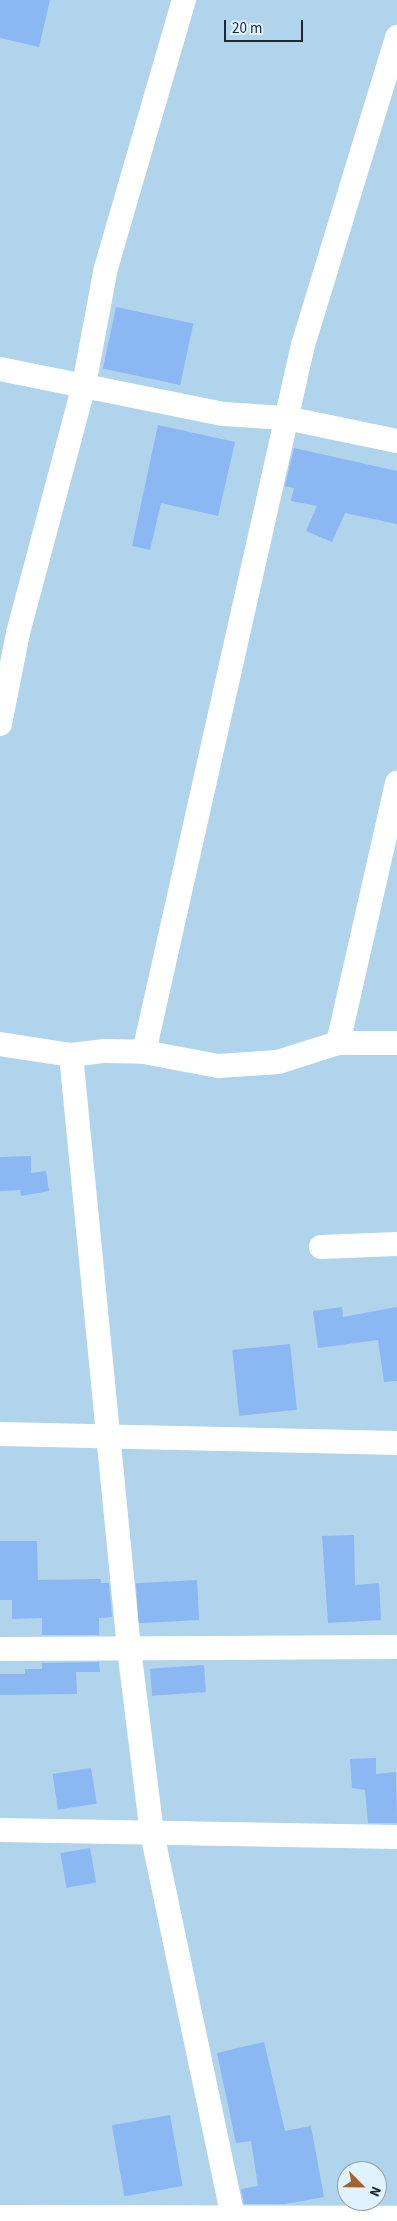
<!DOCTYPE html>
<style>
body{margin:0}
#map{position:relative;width:397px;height:2221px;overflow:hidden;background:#b0d4eb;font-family:"Source Sans 3",sans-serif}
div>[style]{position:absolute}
.building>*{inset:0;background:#8bb7f3;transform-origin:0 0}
.street>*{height:24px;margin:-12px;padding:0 12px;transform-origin:12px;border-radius:12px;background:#fff}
span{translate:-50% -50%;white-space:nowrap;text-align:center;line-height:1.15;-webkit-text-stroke:5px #e0f2fe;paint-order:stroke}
.north{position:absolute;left:337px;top:2161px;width:50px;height:50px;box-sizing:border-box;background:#e0f2fe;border:1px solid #92a2ac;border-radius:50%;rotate:113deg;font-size:14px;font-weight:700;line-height:20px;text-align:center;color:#1c2932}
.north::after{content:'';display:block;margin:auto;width:18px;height:22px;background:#a4632e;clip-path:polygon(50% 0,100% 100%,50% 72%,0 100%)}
.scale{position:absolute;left:224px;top:20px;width:79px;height:22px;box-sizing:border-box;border:2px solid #1c2932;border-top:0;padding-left:6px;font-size:15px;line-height:18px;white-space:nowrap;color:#1c2932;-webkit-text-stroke:4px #e0f2fe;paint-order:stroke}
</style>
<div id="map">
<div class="building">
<div style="clip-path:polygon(0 0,50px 0,39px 47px,0 38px)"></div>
<div style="left:116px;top:307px;width:79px;height:63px;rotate:12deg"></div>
<div style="clip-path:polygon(158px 425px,235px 442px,218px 516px,161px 503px,150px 550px,132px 546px)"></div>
<div style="clip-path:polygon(294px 448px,397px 471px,397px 524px,345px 513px,332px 542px,306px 531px,317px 506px,291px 501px,294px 488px,285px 486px)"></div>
<div style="clip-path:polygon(31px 1156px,31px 1173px,46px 1171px,49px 1191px,21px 1196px,20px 1190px,0 1191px,0 1157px)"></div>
<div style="clip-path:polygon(342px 1307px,343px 1317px,397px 1307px,397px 1381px,384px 1382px,378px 1340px,318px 1348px,313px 1311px)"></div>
<div style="left:290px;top:1344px;width:66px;height:58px;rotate:84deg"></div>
<div style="clip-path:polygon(354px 1535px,355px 1585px,379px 1583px,381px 1620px,328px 1623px,322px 1536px)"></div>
<div style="clip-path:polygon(0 1541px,37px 1541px,38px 1580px,101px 1579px,101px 1583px,109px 1583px,112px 1617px,99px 1618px,99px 1635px,42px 1635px,42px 1618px,12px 1619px,12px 1600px,0 1600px)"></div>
<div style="left:197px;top:1580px;width:40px;height:61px;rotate:87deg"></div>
<div style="clip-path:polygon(99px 1662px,100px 1672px,76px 1672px,77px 1694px,0 1695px,0 1674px,25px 1674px,25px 1669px,42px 1669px,42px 1663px)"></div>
<div style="left:204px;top:1665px;width:27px;height:54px;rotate:86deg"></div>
<div style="clip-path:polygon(376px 1758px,376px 1774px,396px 1772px,397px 1823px,368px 1823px,365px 1790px,352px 1788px,350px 1759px)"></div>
<div style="left:91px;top:1768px;width:36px;height:39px;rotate:81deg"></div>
<div style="left:90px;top:1848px;width:35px;height:30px;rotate:80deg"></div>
<div style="clip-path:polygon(264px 2042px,285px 2131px,311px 2126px,324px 2197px,285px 2204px,244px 2204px,241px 2189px,258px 2186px,251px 2141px,236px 2143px,217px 2053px)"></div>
<div style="left:170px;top:2115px;width:72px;height:59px;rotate:80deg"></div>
</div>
<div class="street">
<div style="left:0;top:369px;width:227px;rotate:11.4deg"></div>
<div style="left:223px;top:414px;width:63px;rotate:3.6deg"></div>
<div style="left:286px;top:418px;width:113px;rotate:11.7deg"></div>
<div style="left:0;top:724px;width:93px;rotate:-78.8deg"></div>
<div style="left:18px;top:633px;width:257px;rotate:-75.1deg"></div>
<div style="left:84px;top:385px;width:119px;rotate:-79.4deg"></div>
<div style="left:106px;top:268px;width:279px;rotate:-73.8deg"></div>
<div style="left:338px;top:1043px;width:267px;rotate:-77.2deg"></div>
<div style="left:0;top:1044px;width:72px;rotate:8.8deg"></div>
<div style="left:71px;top:1055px;width:34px;rotate:-7deg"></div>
<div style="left:105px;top:1051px;width:39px;rotate:1deg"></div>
<div style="left:144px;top:1052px;width:75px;rotate:10.7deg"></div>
<div style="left:218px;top:1066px;width:60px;rotate:-3.8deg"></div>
<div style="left:278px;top:1062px;width:63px;rotate:-17.6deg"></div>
<div style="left:338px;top:1043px;width:59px"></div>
<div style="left:144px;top:1052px;width:725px;rotate:-77.33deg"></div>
<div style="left:303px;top:345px;width:322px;rotate:-73deg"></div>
<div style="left:71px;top:1055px;width:597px;rotate:84.42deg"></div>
<div style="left:129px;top:1649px;width:185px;rotate:82.9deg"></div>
<div style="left:152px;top:1833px;width:397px;rotate:78.1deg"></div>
<div style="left:321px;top:1247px;width:76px;rotate:-2.3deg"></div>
<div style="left:0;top:1434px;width:397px;rotate:1.3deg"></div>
<div style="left:0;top:1649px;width:397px;rotate:-0.3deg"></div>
<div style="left:0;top:1830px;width:397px;rotate:1deg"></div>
<div style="left:0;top:2217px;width:397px;rotate:0.1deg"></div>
</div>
<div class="north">N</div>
<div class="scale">20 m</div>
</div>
